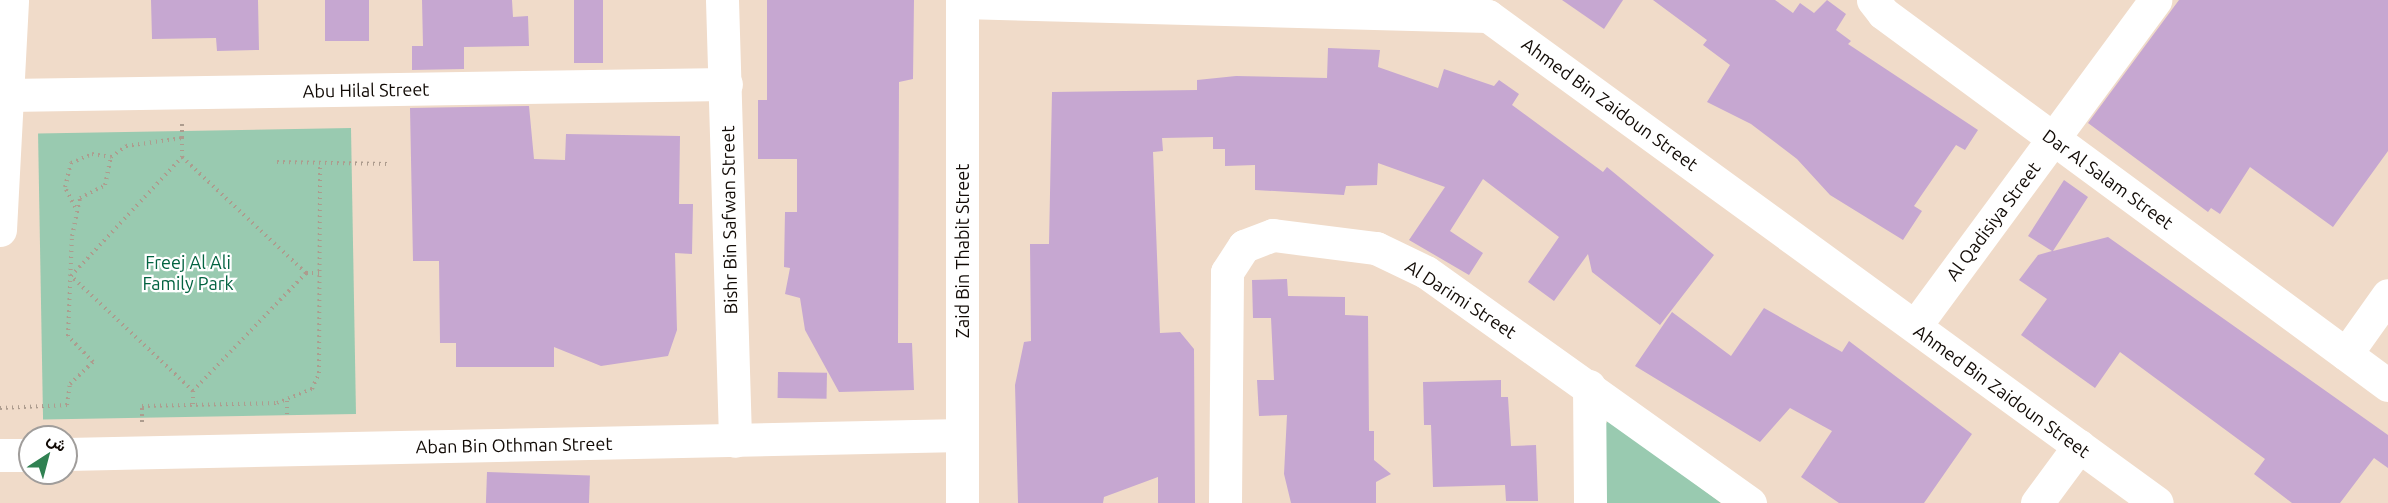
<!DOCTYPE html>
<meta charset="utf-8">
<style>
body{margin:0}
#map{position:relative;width:2388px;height:503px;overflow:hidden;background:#f0dbc9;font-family:Ubuntu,Vazirmatn,sans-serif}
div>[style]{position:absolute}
.green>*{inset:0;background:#99cab0;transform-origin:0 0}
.building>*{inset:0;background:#c6a7d1;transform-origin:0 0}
.path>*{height:4px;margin-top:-2px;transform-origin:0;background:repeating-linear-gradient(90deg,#ad9c8e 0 1.5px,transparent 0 6px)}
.minor>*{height:33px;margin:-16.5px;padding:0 16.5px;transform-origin:16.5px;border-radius:16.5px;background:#fff}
span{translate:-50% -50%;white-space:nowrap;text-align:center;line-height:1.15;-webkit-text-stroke:4.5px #fff;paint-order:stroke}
.street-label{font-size:18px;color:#110a05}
.park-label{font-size:18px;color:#036341}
.north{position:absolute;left:18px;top:425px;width:60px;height:60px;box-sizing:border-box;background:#fff;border:2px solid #a09d9b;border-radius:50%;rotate:36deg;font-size:16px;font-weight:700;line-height:24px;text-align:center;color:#110a05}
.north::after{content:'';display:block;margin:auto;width:21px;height:27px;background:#308152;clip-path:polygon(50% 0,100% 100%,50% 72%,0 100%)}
</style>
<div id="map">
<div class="green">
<div style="left:351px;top:128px;width:286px;height:313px;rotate:89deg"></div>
<div style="clip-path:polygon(1609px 419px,1721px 503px,1597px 503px,1597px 437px)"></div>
</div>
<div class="building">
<div style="clip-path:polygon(151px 0,258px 0,259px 50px,217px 51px,216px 38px,152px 39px)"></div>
<div style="left:325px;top:0;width:44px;height:41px"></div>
<div style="clip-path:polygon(422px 0,512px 0,513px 17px,528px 16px,529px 46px,464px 47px,464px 69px,412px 70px,412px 46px,423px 46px)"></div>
<div style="left:574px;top:0;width:29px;height:63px"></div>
<div style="clip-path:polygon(767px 0,914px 0,913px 79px,899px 82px,898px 343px,912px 343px,914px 390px,839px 392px,805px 330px,800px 298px,785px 294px,790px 268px,784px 267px,785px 212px,797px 212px,797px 159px,758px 159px,758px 100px,767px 100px)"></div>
<div style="clip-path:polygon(1562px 0,1623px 0,1604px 29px)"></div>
<div style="clip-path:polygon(1653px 0,1775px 0,1793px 13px,1800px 3px,1814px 13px,1827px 0,1846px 14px,1836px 30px,1851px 41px,1848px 44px,1978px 130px,1965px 150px,1956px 145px,1914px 206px,1922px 211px,1903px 240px,1830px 195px,1797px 159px,1751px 124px,1707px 102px,1730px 65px,1703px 45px,1707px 40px)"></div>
<div style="clip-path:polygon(2179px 0,2388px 0,2388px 151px,2333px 227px,2250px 167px,2220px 214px,2211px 208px,2208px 212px,2088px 123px)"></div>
<div style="clip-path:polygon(1328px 48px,1380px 50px,1378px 67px,1438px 88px,1444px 69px,1494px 86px,1499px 80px,1519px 94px,1512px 105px,1603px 172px,1607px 167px,1714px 255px,1660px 325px,1592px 272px,1588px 254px,1554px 301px,1528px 282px,1559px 237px,1483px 179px,1450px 231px,1483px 253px,1469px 275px,1409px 240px,1445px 187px,1378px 163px,1377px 185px,1346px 186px,1344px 195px,1255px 190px,1255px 165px,1225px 166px,1225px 149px,1213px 149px,1213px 137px,1162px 138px,1163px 151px,1153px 152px,1160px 333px,1180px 332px,1194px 349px,1195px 503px,1158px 503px,1158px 477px,1104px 497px,1103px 503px,1018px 503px,1015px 385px,1024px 342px,1031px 341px,1030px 244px,1049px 244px,1052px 92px,1197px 90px,1197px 80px,1236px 76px,1327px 78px)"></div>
<div style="clip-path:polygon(529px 106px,534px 159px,565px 160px,566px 134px,680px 136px,679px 204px,693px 204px,692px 254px,675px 253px,677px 330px,668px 356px,601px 366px,554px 347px,554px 367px,456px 367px,456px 343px,440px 343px,439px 261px,413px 261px,410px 108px)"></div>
<div style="clip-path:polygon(2064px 180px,2088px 197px,2053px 251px,2108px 237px,2388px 435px,2388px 468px,2374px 458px,2340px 503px,2292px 503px,2254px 474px,2265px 459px,2120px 352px,2095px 388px,2021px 335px,2047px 299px,2019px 280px,2038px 255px,2052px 251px,2028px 236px)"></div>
<div style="clip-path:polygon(1287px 279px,1288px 296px,1345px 297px,1345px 315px,1368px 316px,1369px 431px,1374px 431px,1374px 460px,1391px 474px,1376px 482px,1376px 503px,1291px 503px,1284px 474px,1287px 415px,1259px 416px,1257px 380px,1274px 380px,1271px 318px,1253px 318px,1252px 280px)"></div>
<div style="clip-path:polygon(1764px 308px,1842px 352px,1849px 341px,1972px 434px,1924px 503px,1839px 503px,1801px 477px,1832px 431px,1790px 408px,1760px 442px,1635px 366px,1672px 312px,1731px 356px)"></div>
<div style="left:778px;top:372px;width:49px;height:26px;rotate:1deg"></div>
<div style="clip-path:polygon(1501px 380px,1501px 397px,1508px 397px,1511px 446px,1536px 445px,1538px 501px,1506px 501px,1505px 485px,1433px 487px,1431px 425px,1424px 425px,1423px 382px)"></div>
<div style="left:487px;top:472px;width:103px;height:31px;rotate:2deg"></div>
</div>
<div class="path">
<div style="left:182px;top:138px;width:14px;rotate:-90deg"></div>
<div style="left:182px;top:157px;width:170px;rotate:43.1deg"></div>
<div style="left:306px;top:273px;width:163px;rotate:133.8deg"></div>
<div style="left:193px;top:391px;width:168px;rotate:-136.7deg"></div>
<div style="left:71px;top:276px;width:163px;rotate:-47deg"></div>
<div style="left:277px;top:162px;width:112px;rotate:1deg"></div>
<div style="left:75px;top:207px;width:22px;rotate:-117deg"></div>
<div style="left:65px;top:187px;width:25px;rotate:-76deg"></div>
<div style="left:71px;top:163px;width:23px;rotate:-23deg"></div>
<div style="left:92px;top:154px;width:19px;rotate:9deg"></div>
<div style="left:306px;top:273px;width:14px"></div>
<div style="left:193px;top:391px;width:14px;rotate:90deg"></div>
<div style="left:287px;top:401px;width:18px;rotate:90deg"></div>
<div style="left:0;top:408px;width:67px;rotate:-2.6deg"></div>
<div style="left:67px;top:405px;width:21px;rotate:-82deg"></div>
<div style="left:70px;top:384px;width:32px;rotate:-44deg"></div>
<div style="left:93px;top:362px;width:36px;rotate:-134deg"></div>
<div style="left:68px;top:336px;width:100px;rotate:-87.7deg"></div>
<div style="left:72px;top:236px;width:39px;rotate:-78deg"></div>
<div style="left:80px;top:198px;width:28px;rotate:-27deg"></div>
<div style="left:105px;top:185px;width:29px;rotate:-78deg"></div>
<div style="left:111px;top:157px;width:19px;rotate:-36deg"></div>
<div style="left:126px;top:146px;width:57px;rotate:-8.1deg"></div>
<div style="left:182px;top:138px;width:19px;rotate:90deg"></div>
<div style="left:142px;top:422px;width:16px;rotate:-90deg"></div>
<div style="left:142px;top:406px;width:135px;rotate:-1.3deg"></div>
<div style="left:277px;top:403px;width:38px;rotate:-22deg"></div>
<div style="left:312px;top:389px;width:17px;rotate:-66deg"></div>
<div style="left:319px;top:373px;width:209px;rotate:-89.7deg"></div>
</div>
<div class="minor">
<div style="left:722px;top:0;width:441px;rotate:88.3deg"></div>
<div style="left:962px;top:0;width:503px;rotate:90deg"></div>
<div style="left:1873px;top:0;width:16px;rotate:52deg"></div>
<div style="left:1883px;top:13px;width:627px;rotate:36.38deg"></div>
<div style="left:962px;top:2px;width:526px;rotate:1.52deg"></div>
<div style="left:1488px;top:16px;width:827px;rotate:36.05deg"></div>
<div style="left:7px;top:95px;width:719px;rotate:-0.88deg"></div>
<div style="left:0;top:230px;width:230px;rotate:-87deg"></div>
<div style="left:1915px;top:326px;width:405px;rotate:-53.6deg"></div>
<div style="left:2346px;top:354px;width:72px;rotate:-54.6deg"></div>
<div style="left:1589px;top:386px;width:117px;rotate:89.5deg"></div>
<div style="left:66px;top:454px;width:896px;rotate:-1.21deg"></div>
<div style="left:0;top:455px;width:30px"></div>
<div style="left:1225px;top:503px;width:231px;rotate:-89.5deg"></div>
<div style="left:1227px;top:272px;width:31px;rotate:-57deg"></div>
<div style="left:1244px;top:246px;width:31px;rotate:-21deg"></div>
<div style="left:1273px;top:235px;width:104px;rotate:7.2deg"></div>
<div style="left:1376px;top:248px;width:55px;rotate:25.6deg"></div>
<div style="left:1426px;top:272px;width:398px;rotate:35.5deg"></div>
<div style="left:2037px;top:503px;width:71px;rotate:-53.6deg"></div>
</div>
<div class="street-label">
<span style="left:366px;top:90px;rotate:-1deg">Abu Hilal Street</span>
<span style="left:1610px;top:104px;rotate:36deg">Ahmed Bin Zaidoun Street</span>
<span style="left:2108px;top:179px;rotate:36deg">Dar Al Salam Street</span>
<span style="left:729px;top:220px;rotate:-91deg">Bishr Bin Safwan Street</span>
<span style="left:1993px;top:221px;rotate:-53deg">Al Qadisiya Street</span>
<span style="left:962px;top:251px;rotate:-90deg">Zaid Bin Thabit Street</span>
<span style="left:1461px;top:299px;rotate:33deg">Al Darimi Street</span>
<span style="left:2002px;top:391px;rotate:36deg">Ahmed Bin Zaidoun Street</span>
<span style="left:514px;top:445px;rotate:-1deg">Aban Bin Othman Street</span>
</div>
<div class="park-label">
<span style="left:188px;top:273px">Freej Al Ali<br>Family Park</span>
</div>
<div class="north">ش</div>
</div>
